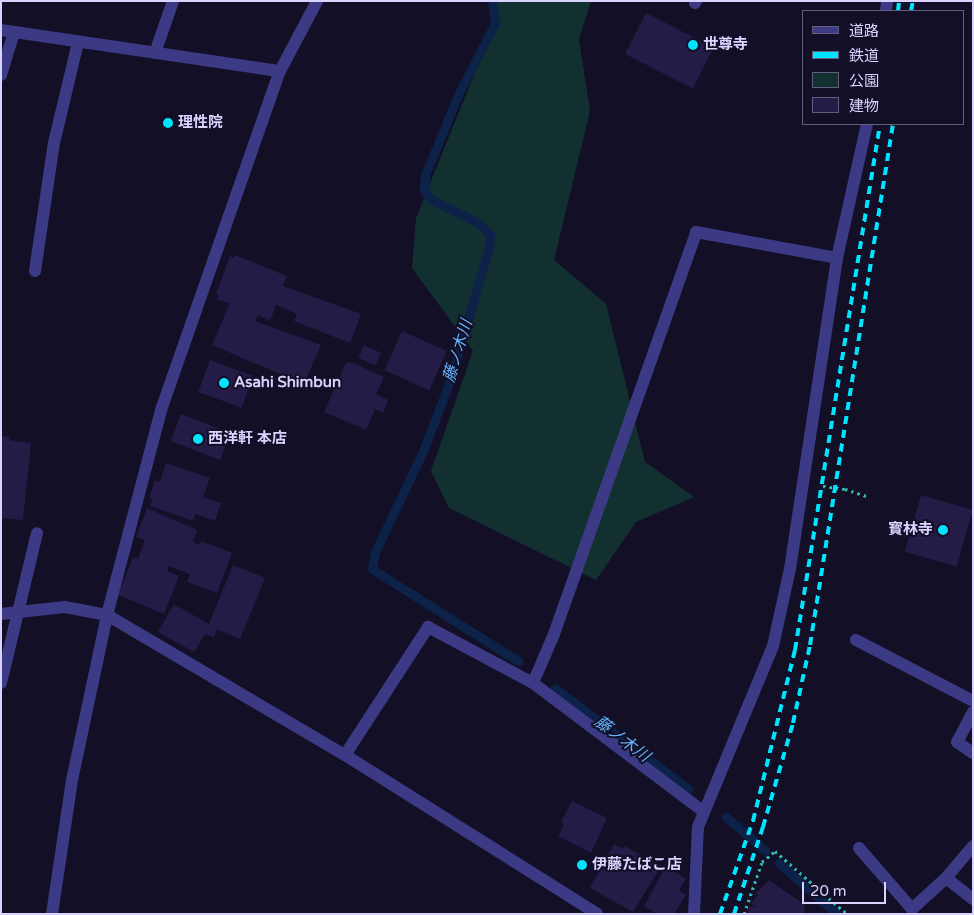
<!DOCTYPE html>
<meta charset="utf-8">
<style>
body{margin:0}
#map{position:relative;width:974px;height:915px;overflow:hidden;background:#130f26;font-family:"Varela Round","Noto Sans JP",sans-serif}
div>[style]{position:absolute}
.green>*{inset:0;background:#12302f}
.stream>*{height:9px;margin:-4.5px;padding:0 4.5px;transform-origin:4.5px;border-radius:4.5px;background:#0c2248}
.building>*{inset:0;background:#241b47;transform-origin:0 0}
.path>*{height:3px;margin-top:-1.5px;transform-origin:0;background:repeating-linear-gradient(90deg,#2fb8b0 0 2.5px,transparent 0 6.5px)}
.lane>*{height:12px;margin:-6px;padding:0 6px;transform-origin:6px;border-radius:6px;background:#3d3a85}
.street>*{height:12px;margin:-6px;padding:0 6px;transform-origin:6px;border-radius:6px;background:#3d3a85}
.rail>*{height:4px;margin-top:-2px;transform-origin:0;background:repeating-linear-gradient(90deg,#00e5ff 0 8px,transparent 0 14px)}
.dots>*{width:14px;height:14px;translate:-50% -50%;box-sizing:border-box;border:2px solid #130f26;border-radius:50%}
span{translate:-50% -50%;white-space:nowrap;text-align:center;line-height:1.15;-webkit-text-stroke:4px #130f26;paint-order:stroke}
.poi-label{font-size:15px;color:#d9d4ff;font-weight:700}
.left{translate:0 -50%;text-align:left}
.right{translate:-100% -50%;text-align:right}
.water-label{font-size:16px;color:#62b6ff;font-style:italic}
.frame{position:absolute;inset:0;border:2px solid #d9d4ff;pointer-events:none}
.legend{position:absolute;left:802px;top:10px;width:162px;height:115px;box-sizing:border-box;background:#130f26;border:1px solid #625e7d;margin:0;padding:6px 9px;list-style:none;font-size:15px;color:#d9d4ff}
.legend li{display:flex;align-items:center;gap:10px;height:25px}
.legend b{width:25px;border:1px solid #625e7d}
.scale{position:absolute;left:802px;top:882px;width:84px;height:22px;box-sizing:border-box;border:2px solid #d9d4ff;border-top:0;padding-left:6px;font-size:15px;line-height:18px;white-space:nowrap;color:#d9d4ff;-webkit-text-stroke:4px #130f26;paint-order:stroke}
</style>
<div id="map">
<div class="green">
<div style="clip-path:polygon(492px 1px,591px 1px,579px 39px,590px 111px,554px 260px,606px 304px,645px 462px,694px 497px,636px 522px,596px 580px,449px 508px,431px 471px,473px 351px,412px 268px,416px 218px,495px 23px)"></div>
</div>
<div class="stream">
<div style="left:492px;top:1px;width:22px;rotate:82deg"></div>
<div style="left:495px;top:23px;width:81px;rotate:117.2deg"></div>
<div style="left:458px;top:95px;width:87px;rotate:112.4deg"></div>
<div style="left:425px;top:175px;width:14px;rotate:94deg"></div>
<div style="left:424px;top:189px;width:12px;rotate:59deg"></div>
<div style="left:430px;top:199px;width:52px;rotate:26.1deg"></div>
<div style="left:477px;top:222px;width:18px;rotate:43deg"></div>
<div style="left:490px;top:234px;width:13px;rotate:94deg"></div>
<div style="left:489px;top:247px;width:136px;rotate:106.2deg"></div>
<div style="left:451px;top:378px;width:78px;rotate:111deg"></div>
<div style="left:423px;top:451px;width:112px;rotate:115.4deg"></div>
<div style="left:375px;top:552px;width:17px;rotate:100deg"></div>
<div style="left:372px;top:569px;width:173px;rotate:32.2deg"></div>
<div style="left:555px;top:688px;width:167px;rotate:37.2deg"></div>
<div style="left:726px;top:817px;width:52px;rotate:40.4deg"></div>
<div style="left:779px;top:863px;width:77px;rotate:41.3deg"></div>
</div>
<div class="building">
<div style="left:646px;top:13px;width:76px;height:46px;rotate:27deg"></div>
<div style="clip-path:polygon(235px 255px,287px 276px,283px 286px,361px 314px,350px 343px,294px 321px,297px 314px,276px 305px,270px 321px,258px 315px,255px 321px,321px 345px,304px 384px,212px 345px,230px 303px,217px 300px,219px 296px,216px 294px,230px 256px,234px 258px)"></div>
<div style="left:402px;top:331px;width:49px;height:43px;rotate:24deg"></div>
<div style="left:364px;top:345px;width:19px;height:14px;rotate:25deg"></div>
<div style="left:210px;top:360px;width:46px;height:34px;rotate:20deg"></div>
<div style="clip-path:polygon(351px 362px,384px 377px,376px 394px,388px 400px,383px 413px,375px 409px,366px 430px,324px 412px,346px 363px)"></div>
<div style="left:181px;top:414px;width:53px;height:29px;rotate:21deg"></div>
<div style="clip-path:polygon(1px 436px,9px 437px,9px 440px,31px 443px,23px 520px,1px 518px)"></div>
<div style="clip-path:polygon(166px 463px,210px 478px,203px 497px,221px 503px,215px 521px,195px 514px,193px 521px,150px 506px,153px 499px,149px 498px,155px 480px,160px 482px)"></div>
<div style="left:921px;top:495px;width:54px;height:59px;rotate:16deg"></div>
<div style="clip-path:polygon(147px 508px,197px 530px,193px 542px,200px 545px,201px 541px,232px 553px,217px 593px,187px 582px,190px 574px,169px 566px,167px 571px,179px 576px,164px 614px,118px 595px,133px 557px,138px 559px,145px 540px,136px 537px)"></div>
<div style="clip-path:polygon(233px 565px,265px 578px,240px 639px,217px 629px,214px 637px,205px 634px,194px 652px,158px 632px,174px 604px,209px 624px)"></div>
<div style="clip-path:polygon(572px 801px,607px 818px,591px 853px,558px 836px,564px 824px,561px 822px)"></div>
<div style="clip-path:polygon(614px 844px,623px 849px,624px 846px,661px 866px,633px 912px,590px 888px)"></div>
<div style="clip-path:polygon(666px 866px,686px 879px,679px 890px,686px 895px,674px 914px,657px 914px,644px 906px)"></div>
<div style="clip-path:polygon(769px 880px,805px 905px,804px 914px,747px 914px,750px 906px,757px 907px,751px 904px,758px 895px,756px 893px)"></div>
</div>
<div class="path">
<div style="left:823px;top:486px;width:22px;rotate:8deg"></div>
<div style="left:845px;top:489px;width:25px;rotate:18deg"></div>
<div style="left:744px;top:914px;width:55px;rotate:-70.9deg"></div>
<div style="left:762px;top:862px;width:17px;rotate:-40deg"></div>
<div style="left:775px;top:851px;width:96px;rotate:41.2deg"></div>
</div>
<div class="lane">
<div style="left:695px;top:3px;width:2px;rotate:-63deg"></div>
<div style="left:1px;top:683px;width:154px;rotate:-76.5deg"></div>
<div style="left:533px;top:683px;width:53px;rotate:-66.8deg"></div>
<div style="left:554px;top:634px;width:426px;rotate:-70.5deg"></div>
<div style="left:696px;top:232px;width:143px;rotate:10.4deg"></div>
<div style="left:345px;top:755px;width:153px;rotate:-57deg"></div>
<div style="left:428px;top:627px;width:119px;rotate:28.1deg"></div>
<div style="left:533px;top:683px;width:213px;rotate:37deg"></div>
<div style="left:859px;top:848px;width:81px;rotate:49deg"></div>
<div style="left:912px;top:909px;width:46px;rotate:-42.4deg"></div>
</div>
<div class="street">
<div style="left:886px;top:11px;width:10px;rotate:-84deg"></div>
<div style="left:1px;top:30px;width:282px;rotate:8.4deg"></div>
<div style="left:155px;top:53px;width:55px;rotate:-70.9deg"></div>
<div style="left:1px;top:75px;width:45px;rotate:-73.2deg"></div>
<div style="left:35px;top:271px;width:129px;rotate:-81.6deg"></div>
<div style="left:54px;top:143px;width:104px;rotate:-76.6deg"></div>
<div style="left:1px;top:614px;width:64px;rotate:-6.2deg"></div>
<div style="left:65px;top:607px;width:43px;rotate:10.8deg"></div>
<div style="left:107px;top:615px;width:276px;rotate:30.5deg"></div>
<div style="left:345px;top:755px;width:298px;rotate:32.2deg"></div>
<div style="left:856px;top:640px;width:132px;rotate:27.5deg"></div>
<div style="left:973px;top:712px;width:34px;rotate:118deg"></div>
<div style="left:957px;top:742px;width:19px;rotate:35deg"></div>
<div style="left:973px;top:846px;width:42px;rotate:130.2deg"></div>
<div style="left:946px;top:878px;width:34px;rotate:38deg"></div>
<div style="left:52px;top:914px;width:135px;rotate:-81.5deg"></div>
<div style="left:72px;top:780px;width:169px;rotate:-78deg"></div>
<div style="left:107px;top:615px;width:212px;rotate:-75.2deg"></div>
<div style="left:161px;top:410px;width:359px;rotate:-70.7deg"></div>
<div style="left:280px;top:71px;width:79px;rotate:-62.1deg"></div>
<div style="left:694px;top:914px;width:87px;rotate:-87.4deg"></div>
<div style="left:698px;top:827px;width:196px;rotate:-67.5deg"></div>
<div style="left:773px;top:646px;width:79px;rotate:-77.6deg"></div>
<div style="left:790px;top:569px;width:315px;rotate:-81.4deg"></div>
<div style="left:837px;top:258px;width:137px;rotate:-77.4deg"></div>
</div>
<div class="rail">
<div style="left:898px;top:11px;width:10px;rotate:-84deg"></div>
<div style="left:911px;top:11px;width:10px;rotate:-79deg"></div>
<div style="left:720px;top:914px;width:99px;rotate:-70.5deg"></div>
<div style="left:753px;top:821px;width:176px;rotate:-76.2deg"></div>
<div style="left:795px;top:650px;width:533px;rotate:-80.82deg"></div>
<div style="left:734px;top:914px;width:92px;rotate:-71.6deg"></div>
<div style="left:763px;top:827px;width:108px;rotate:-73.9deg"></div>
<div style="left:793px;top:723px;width:80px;rotate:-77.7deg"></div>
<div style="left:810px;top:645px;width:528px;rotate:-80.95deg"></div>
</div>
<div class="dots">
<div style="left:693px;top:45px;background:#00e5ff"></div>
<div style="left:168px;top:123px;background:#00e5ff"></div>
<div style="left:224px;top:383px;background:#00e5ff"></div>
<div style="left:198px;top:439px;background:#00e5ff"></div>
<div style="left:943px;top:530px;background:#00e5ff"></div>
<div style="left:582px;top:865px;background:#00e5ff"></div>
</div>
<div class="poi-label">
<span class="left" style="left:703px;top:45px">世尊寺</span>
<span class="left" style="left:178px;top:123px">理性院</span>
<span class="left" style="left:234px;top:383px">Asahi Shimbun</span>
<span class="left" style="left:208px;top:439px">西洋軒 本店</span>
<span class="right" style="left:933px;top:530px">寳林寺</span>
<span class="left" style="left:592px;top:865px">伊藤たばこ店</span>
</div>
<div class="water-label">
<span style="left:458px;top:351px;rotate:-73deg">藤ノ木川</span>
<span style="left:622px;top:739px;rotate:37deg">藤ノ木川</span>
</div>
<div class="frame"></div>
<ul class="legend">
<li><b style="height:6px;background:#3d3a85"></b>道路</li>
<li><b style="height:6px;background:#00e5ff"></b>鉄道</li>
<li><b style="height:14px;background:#12302f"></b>公園</li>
<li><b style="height:14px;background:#241b47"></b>建物</li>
</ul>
<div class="scale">20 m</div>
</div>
